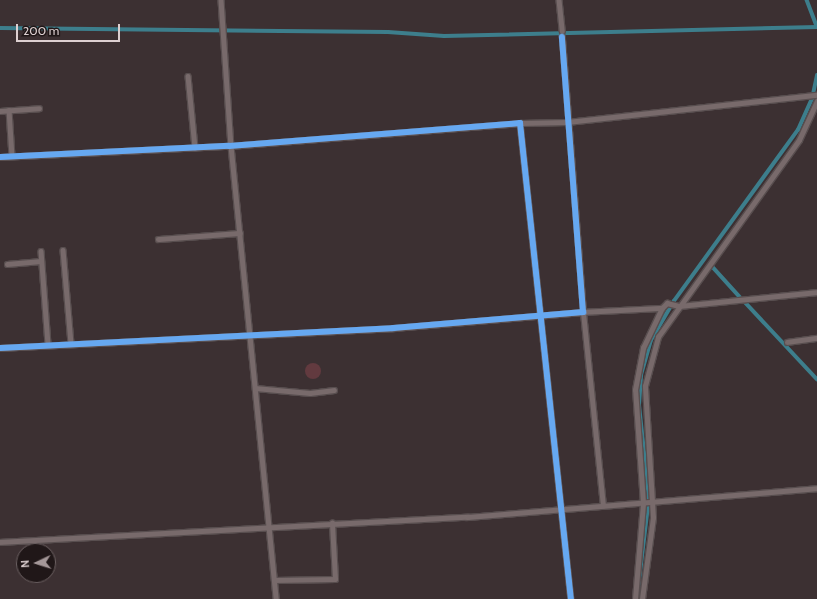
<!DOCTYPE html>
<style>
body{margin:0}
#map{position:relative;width:817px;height:599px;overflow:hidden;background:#3c3032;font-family:Cabin,sans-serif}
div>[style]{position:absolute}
.green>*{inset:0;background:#623a3f}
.round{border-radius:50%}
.canal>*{height:3.5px;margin:-1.75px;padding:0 1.75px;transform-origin:1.75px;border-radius:1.75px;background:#3d7e8c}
.roads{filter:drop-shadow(1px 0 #584e4f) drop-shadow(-1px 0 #584e4f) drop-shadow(0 1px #584e4f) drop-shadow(0 -1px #584e4f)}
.minor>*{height:4.5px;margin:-2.25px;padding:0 2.25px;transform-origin:2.25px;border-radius:2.25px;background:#786a6b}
.cycleway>*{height:6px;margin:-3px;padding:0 3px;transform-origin:3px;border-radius:3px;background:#66a8f1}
span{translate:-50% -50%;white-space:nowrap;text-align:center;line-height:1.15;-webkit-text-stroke:4px #201718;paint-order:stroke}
.north{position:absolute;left:16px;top:543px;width:40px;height:40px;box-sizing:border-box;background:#201718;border:1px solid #6c6162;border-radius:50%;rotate:266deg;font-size:11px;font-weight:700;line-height:16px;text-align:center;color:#ddd0d1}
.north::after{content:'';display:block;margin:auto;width:14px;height:18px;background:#a59899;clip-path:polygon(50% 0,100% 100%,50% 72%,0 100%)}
.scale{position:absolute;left:16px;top:24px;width:104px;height:18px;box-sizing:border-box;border:2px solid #ddd0d1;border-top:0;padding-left:5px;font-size:12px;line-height:14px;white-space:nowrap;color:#ddd0d1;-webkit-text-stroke:3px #201718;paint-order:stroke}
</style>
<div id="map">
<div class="green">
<div class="round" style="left:305px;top:363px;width:16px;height:16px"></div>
</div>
<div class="canal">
<div style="left:807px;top:0;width:28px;rotate:69deg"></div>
<div style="left:0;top:28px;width:388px;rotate:0.6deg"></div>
<div style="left:388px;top:32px;width:56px;rotate:4.1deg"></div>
<div style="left:444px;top:36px;width:373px;rotate:-1.4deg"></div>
<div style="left:711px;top:265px;width:43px;rotate:47.8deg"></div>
<div style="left:744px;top:301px;width:107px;rotate:46.9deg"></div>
<div style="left:649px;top:499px;width:95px;rotate:-96.1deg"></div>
<div style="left:639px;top:405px;width:30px;rotate:-86deg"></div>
<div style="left:641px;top:375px;width:36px;rotate:-74deg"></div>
<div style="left:651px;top:340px;width:45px;rotate:-59.5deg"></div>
<div style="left:674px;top:301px;width:211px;rotate:-54.1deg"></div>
<div style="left:798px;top:130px;width:34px;rotate:-66deg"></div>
<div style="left:812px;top:99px;width:24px;rotate:-78deg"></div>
<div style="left:637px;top:598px;width:93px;rotate:-83.2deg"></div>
</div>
<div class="roads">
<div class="minor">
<div style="left:221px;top:0;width:146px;rotate:86.1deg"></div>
<div style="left:231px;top:146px;width:455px;rotate:84.3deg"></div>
<div style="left:559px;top:0;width:31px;rotate:84deg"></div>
<div style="left:188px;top:76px;width:72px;rotate:84.4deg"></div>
<div style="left:9px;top:110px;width:46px;rotate:86.3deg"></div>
<div style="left:0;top:111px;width:39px;rotate:-4deg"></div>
<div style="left:520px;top:123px;width:47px;rotate:-1.2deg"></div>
<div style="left:567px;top:122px;width:251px;rotate:-6.2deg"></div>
<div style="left:0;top:157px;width:229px;rotate:-2.8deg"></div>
<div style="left:229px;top:146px;width:292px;rotate:-4.5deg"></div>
<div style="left:520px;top:123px;width:479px;rotate:83.9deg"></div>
<div style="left:158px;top:239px;width:82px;rotate:-4.2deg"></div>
<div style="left:63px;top:250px;width:94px;rotate:85.1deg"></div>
<div style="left:41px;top:251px;width:94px;rotate:85.7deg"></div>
<div style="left:7px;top:264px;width:34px;rotate:-5deg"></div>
<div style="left:787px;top:342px;width:30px;rotate:-8deg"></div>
<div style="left:0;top:348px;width:394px;rotate:-2.9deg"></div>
<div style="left:393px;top:328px;width:191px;rotate:-4.8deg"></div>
<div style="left:583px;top:312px;width:276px;rotate:-94.4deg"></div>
<div style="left:255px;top:388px;width:55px;rotate:5.2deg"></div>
<div style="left:310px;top:393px;width:24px;rotate:-7deg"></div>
<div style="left:603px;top:506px;width:195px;rotate:-95.9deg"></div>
<div style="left:583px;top:312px;width:79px;rotate:-2.9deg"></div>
<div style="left:0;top:542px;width:468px;rotate:-3.1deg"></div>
<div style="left:467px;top:517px;width:351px;rotate:-4.7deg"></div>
<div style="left:274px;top:580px;width:61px;rotate:-0.9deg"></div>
<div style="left:335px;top:579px;width:56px;rotate:-93.1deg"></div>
<div style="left:635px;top:599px;width:96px;rotate:-85.2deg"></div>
<div style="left:643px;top:503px;width:113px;rotate:-94deg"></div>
<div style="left:635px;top:390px;width:43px;rotate:-79.2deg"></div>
<div style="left:643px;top:348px;width:44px;rotate:-64.6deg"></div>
<div style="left:662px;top:308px;width:7px;rotate:-45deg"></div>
<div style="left:667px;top:303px;width:12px;rotate:14deg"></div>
<div style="left:679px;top:306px;width:139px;rotate:-5.8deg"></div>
<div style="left:642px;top:599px;width:82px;rotate:-82.3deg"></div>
<div style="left:653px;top:518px;width:132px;rotate:-93.5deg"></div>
<div style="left:645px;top:386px;width:51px;rotate:-75.1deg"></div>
<div style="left:658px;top:337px;width:242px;rotate:-54.4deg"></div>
<div style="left:799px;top:140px;width:43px;rotate:-65.2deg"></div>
</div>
</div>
<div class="cycleway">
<div style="left:0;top:157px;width:229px;rotate:-2.8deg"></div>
<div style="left:229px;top:146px;width:292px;rotate:-4.5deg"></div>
<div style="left:520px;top:123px;width:479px;rotate:83.9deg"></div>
<div style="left:0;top:348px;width:394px;rotate:-2.9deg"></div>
<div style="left:393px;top:328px;width:191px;rotate:-4.8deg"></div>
<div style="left:583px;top:312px;width:276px;rotate:-94.4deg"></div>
</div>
<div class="north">N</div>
<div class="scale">200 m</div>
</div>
